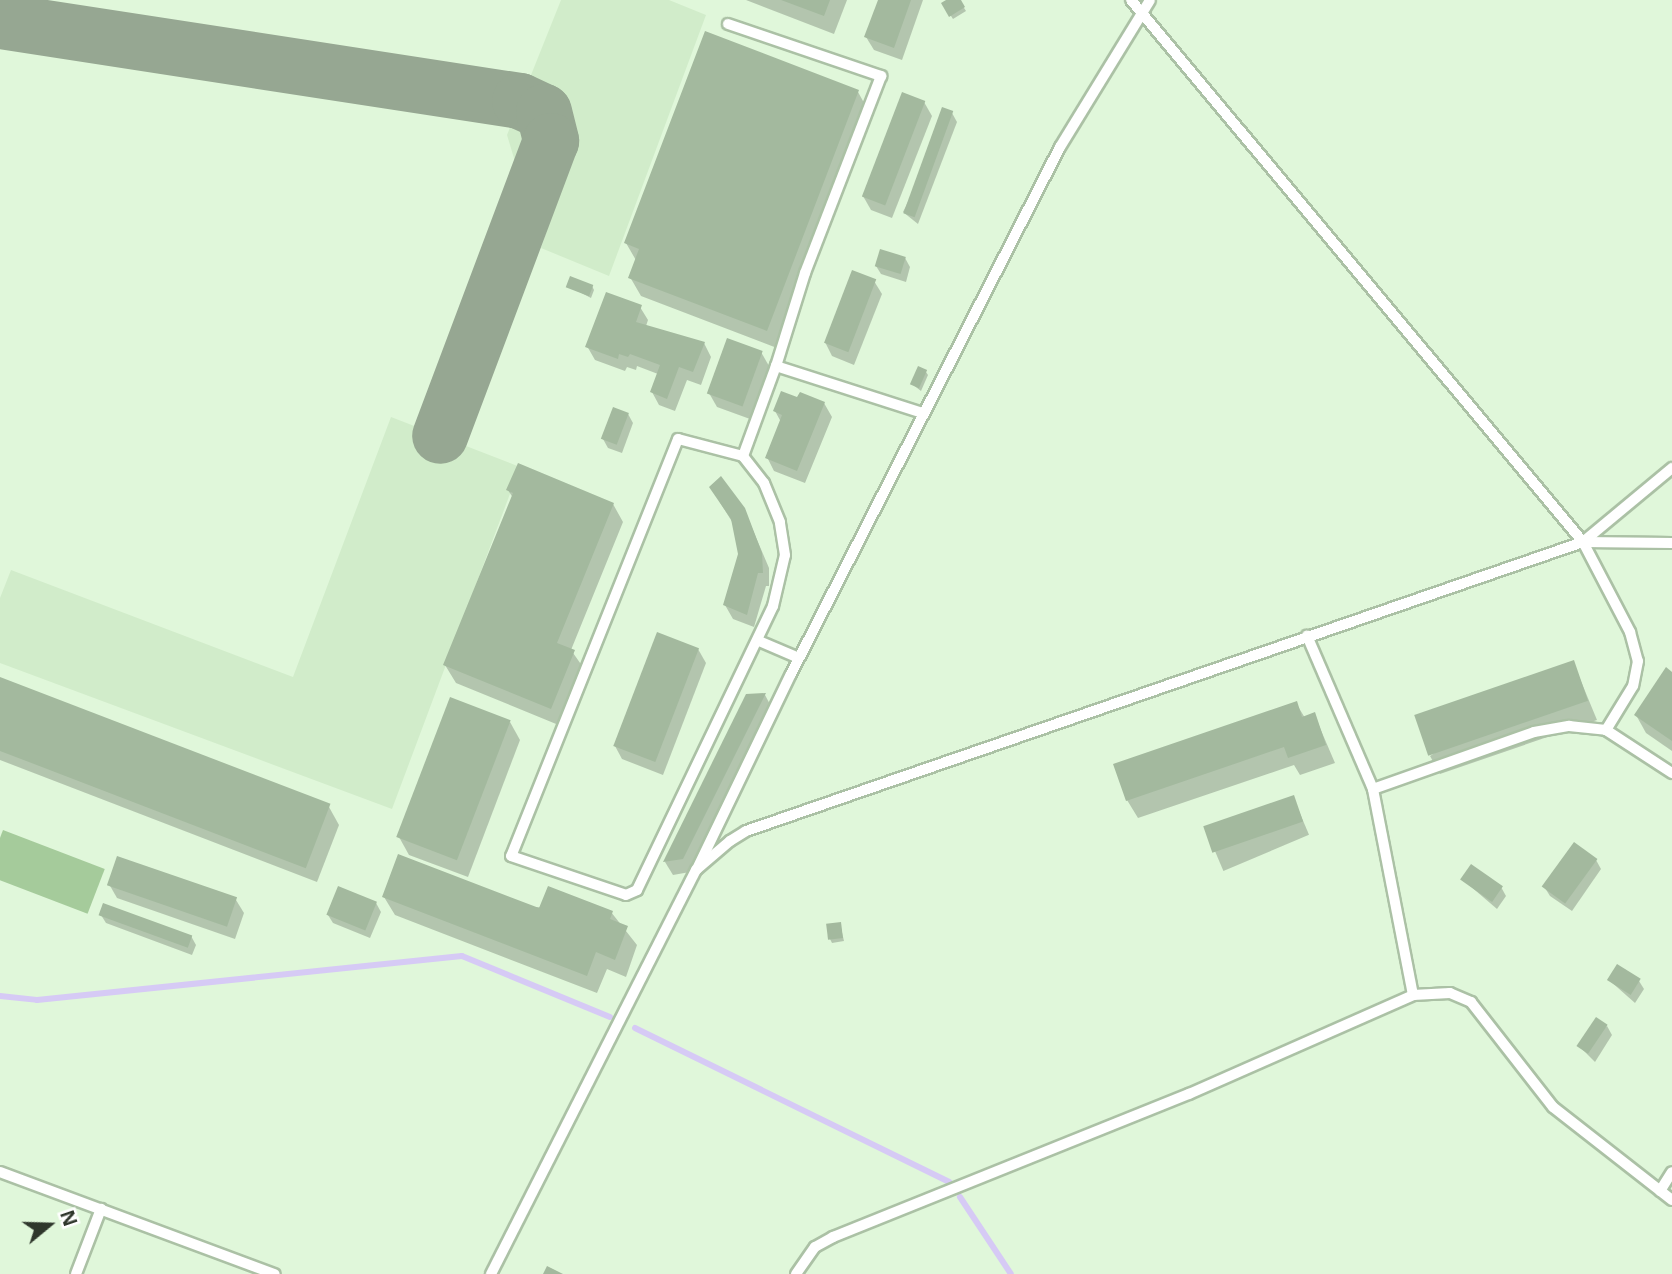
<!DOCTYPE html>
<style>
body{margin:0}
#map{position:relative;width:1672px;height:1274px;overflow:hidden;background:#e0f7da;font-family:"Noto Sans",sans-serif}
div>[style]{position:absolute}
.built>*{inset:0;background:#d1ecca}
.green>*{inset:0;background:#a5cb9b;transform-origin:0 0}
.shadow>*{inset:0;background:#0003;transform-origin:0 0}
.stream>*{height:6px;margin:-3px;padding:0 3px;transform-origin:3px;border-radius:3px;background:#d6caf5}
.taxiway>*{height:56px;margin:-28px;padding:0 28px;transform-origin:28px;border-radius:28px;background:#96a792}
.building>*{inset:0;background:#a3b99e;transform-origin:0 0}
.roads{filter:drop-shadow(2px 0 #abc1a5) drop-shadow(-2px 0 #abc1a5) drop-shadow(0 2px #abc1a5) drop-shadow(0 -2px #abc1a5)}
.service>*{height:10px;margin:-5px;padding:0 5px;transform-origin:5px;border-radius:5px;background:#fff}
span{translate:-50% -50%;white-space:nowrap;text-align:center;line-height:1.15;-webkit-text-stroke:7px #fff;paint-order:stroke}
.north{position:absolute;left:14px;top:1190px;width:70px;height:70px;-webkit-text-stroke:5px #fff;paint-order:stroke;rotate:71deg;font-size:19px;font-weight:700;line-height:28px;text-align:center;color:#2f372c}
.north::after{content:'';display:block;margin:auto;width:24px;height:32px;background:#2f372c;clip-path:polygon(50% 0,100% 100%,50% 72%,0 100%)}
</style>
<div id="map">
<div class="built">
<div style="clip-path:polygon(561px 0,669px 0,706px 15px,609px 276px,541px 248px,553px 212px,513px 195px,519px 175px,507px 135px)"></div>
<div style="clip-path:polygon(391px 417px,520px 467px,392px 809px,0 663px,0 598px,11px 570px,293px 677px)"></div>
</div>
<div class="green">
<div style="left:3px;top:830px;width:109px;height:48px;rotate:21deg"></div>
</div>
<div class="shadow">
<div style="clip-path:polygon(746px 0,847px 0,834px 34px)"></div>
<div style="clip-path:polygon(880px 0,923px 0,902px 60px,874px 50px,866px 37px)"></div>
<div style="clip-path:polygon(949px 0,959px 0,966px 11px,953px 19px,943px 4px)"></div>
<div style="clip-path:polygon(858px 92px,868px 110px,777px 348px,641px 296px,630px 277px,637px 262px,626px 243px)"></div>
<div style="clip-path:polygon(924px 102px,932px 116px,892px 218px,871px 210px,863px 196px)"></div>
<div style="clip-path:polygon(952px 113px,957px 122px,918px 224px,903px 212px)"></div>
<div style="clip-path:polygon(905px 258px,910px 267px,906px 282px,881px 274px,876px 266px)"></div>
<div style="clip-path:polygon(874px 281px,882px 294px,854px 365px,832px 356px,825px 342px)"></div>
<div style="clip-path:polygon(568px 286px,592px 286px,594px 290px,591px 298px)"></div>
<div style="clip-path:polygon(640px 307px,648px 320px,646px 326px,704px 343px,711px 357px,701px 385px,687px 380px,675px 411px,659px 405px,652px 392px,658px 374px,637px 366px,636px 370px,627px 367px,625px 371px,595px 360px,587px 346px)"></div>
<div style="clip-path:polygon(761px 352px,769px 366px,750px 419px,717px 407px,709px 393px)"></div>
<div style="clip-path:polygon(926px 372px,928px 375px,921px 391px,912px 384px)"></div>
<div style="clip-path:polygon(798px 400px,824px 403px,832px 417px,805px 483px,774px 471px,767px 457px,781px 422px,775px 411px)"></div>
<div style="clip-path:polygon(628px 414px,633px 423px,622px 453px,608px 448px,603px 439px)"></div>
<div style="clip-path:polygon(508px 490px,613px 504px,623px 522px,571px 650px,585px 670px,561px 726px,456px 683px,445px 665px,513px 498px)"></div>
<div style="clip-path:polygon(719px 501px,744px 509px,769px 568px,769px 586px,766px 586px,754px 627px,733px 619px,725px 605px,740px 554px,736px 528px)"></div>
<div style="clip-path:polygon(698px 649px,706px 663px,663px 775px,622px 759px,615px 746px)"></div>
<div style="clip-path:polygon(1573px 662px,1597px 720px,1440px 774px,1430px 756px)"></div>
<div style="clip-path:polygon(1672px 674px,1672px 751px,1646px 733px,1636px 715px)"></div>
<div style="clip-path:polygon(0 679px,329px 807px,339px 825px,317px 882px,0 760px)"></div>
<div style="clip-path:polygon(765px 695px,772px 708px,690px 872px,673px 875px,665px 862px,747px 696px)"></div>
<div style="clip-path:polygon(1296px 703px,1305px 718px,1314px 714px,1335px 763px,1300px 775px,1294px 765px,1138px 818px,1127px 800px)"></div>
<div style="clip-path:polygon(510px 722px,520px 740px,468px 877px,409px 855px,399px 837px)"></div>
<div style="left:1293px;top:797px;width:41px;height:93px;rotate:67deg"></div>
<div style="clip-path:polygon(1596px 860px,1601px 869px,1572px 911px,1550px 896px,1545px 888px)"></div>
<div style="clip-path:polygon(1462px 879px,1501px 887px,1506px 896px,1497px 909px)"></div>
<div style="clip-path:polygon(109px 884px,236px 900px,244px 913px,235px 939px,117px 898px)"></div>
<div style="clip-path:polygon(384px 897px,611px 912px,637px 945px,626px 977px,607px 969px,597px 993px,395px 915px)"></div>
<div style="clip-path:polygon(376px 903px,381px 912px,370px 938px,333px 923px,328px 915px)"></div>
<div style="clip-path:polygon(101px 915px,191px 936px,196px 945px,192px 955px,106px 923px)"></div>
<div style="clip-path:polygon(840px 924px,844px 941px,832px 943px,830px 939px)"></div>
<div style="clip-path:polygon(1609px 980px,1639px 981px,1644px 989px,1635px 1003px)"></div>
<div style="clip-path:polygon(1607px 1026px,1612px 1035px,1595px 1062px,1579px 1046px)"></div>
</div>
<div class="stream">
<div style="left:0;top:996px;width:37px;rotate:6deg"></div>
<div style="left:37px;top:1000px;width:427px;rotate:-5.9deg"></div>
<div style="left:462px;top:956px;width:160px;rotate:22.4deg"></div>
<div style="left:635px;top:1028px;width:350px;rotate:26.1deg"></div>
<div style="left:960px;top:1197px;width:92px;rotate:56.5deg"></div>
</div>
<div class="taxiway">
<div style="left:0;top:21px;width:526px;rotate:8.75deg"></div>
<div style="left:520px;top:101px;width:26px;rotate:25deg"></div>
<div style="left:544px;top:112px;width:30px;rotate:76deg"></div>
<div style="left:551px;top:141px;width:315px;rotate:110.6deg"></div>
</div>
<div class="building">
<div style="clip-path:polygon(781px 0,830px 0,824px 16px)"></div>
<div style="clip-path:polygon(878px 0,911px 0,894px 48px,864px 37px)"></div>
<div style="clip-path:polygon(946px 0,961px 0,965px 7px,949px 17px,941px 3px)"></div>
<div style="clip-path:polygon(705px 31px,859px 90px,767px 331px,628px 278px,639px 249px,624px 243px)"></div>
<div style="left:902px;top:92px;width:25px;height:112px;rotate:21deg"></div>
<div style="left:942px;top:107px;width:12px;height:113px;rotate:20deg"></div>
<div style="left:880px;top:249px;width:27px;height:18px;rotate:17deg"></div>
<div style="left:852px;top:270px;width:26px;height:78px;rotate:21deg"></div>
<div style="left:570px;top:276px;width:25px;height:12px;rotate:21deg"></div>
<div style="clip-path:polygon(606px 292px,642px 305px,636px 322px,705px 342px,693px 372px,679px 367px,667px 399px,650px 392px,660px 365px,630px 354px,628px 357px,619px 354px,618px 359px,585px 347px)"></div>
<div style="left:727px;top:338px;width:38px;height:59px;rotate:20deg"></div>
<div style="left:918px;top:366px;width:10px;height:20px;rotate:24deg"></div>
<div style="clip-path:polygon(781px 391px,797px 397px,800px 392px,825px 402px,797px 471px,765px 458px,782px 415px,773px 411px)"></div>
<div style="left:613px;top:407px;width:17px;height:34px;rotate:21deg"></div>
<div style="clip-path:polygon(518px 463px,614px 503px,557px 643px,575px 650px,551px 709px,443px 665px,513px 493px,506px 490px)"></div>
<div style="clip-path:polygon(721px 476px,745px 508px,762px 553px,763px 573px,758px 573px,747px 615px,723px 605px,738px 554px,731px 519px,709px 487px)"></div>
<div style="left:657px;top:632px;width:45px;height:122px;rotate:21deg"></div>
<div style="left:1574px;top:660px;width:43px;height:169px;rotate:71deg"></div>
<div style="clip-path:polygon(1666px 667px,1672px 672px,1672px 741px,1634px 715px)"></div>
<div style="left:0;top:677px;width:354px;height:69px;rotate:21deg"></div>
<div style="clip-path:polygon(766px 693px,683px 859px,663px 862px,746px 694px)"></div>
<div style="left:450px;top:697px;width:65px;height:150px;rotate:21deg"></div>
<div style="clip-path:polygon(1297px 701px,1302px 717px,1315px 712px,1326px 745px,1288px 758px,1284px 747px,1126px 801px,1113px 764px)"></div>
<div style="left:1294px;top:795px;width:28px;height:96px;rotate:71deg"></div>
<div style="left:1574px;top:842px;width:29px;height:55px;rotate:36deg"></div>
<div style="clip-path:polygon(398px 854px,539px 908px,548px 886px,613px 911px,610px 919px,628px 926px,615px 960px,596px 952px,587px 976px,382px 897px)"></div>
<div style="left:117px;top:856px;width:127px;height:31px;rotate:19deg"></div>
<div style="left:1471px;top:864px;width:39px;height:19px;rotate:35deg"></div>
<div style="left:338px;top:886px;width:42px;height:31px;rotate:22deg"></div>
<div style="left:103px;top:903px;width:95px;height:13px;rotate:20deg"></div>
<div style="left:841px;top:922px;width:16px;height:15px;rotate:83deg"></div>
<div style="left:1617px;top:964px;width:28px;height:19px;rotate:32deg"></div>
<div style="left:1596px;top:1017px;width:14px;height:35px;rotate:34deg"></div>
<div style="clip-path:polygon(547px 1266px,563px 1274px,543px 1274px)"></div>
</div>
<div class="roads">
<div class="service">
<div style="left:1131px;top:0;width:706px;rotate:50.17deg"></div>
<div style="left:1583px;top:542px;width:89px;rotate:0.6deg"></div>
<div style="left:728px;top:24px;width:162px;rotate:18.8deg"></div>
<div style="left:881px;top:76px;width:211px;rotate:111.1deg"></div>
<div style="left:805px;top:273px;width:97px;rotate:107.3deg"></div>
<div style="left:776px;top:366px;width:153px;rotate:17.8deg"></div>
<div style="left:743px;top:456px;width:67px;rotate:-165.3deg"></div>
<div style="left:678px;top:439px;width:449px;rotate:111.8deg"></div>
<div style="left:511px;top:856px;width:121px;rotate:18.7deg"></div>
<div style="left:626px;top:895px;width:12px;rotate:-24deg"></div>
<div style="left:637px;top:890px;width:315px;rotate:-64.4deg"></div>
<div style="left:773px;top:606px;width:52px;rotate:-76.8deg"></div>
<div style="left:785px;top:555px;width:33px;rotate:-99deg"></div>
<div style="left:780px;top:522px;width:42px;rotate:-112.3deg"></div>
<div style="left:764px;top:483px;width:34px;rotate:-128deg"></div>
<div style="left:743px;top:456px;width:96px;rotate:-69.9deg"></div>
<div style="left:1583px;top:542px;width:102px;rotate:62.4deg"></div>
<div style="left:1630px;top:632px;width:30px;rotate:75deg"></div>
<div style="left:1638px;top:661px;width:25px;rotate:101deg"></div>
<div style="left:1633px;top:686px;width:52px;rotate:121.5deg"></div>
<div style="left:759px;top:641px;width:43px;rotate:23deg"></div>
<div style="left:1373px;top:789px;width:171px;rotate:-19.5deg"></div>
<div style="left:1534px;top:732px;width:36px;rotate:-10deg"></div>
<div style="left:1569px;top:726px;width:37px;rotate:6deg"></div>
<div style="left:1606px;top:730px;width:79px;rotate:33.1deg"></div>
<div style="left:697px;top:869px;width:216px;rotate:-64.3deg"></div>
<div style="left:791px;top:674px;width:592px;rotate:-62.96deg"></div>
<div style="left:1060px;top:147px;width:172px;rotate:-58.5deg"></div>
<div style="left:1413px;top:995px;width:37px;rotate:-3deg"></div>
<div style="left:1450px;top:993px;width:23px;rotate:23deg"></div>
<div style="left:1471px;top:1002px;width:133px;rotate:52deg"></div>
<div style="left:1553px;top:1107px;width:151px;rotate:38deg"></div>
<div style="left:0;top:1172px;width:293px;rotate:20.4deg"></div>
<div style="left:1660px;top:1191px;width:22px;rotate:-58deg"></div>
<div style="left:76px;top:1274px;width:70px;rotate:-69deg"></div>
<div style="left:491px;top:1274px;width:453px;rotate:-63.1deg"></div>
<div style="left:696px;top:870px;width:45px;rotate:-40.5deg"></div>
<div style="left:730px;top:841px;width:19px;rotate:-32deg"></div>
<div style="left:746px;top:831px;width:885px;rotate:-19.05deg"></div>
<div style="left:1583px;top:542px;width:116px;rotate:-39.7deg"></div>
<div style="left:796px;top:1274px;width:33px;rotate:-55deg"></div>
<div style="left:815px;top:1247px;width:21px;rotate:-29deg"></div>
<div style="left:833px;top:1237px;width:384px;rotate:-21.9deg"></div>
<div style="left:1189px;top:1094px;width:245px;rotate:-23.8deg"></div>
<div style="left:1413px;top:995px;width:210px;rotate:-101deg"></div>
<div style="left:1373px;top:789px;width:167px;rotate:-113.3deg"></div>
</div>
</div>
<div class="north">N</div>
</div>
